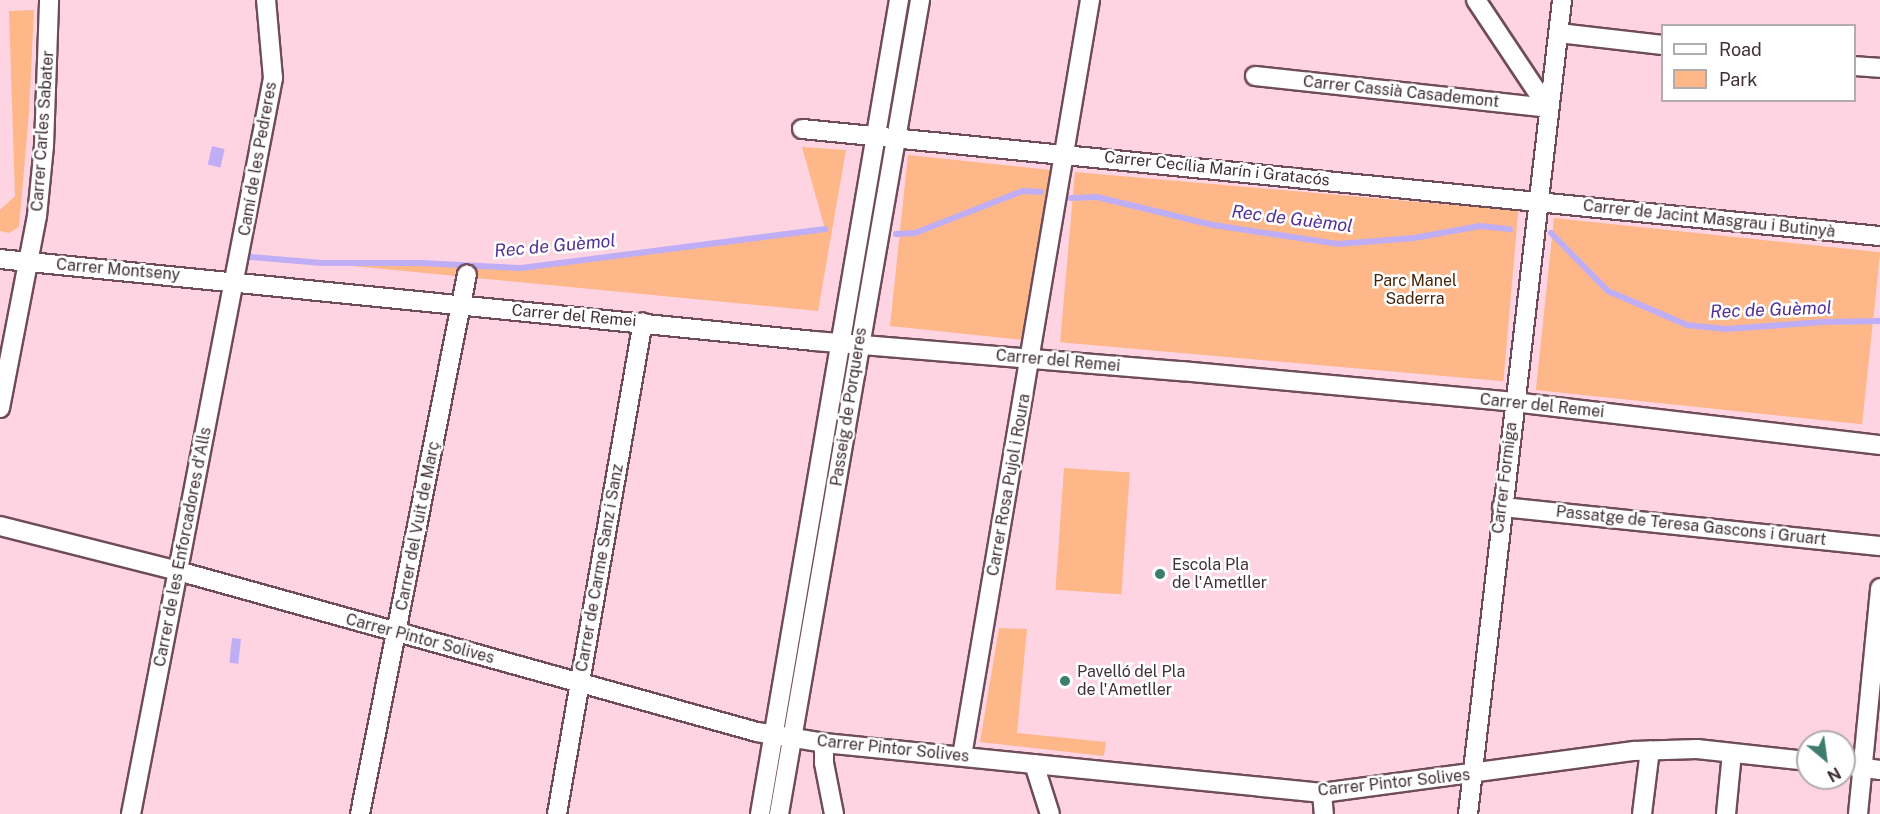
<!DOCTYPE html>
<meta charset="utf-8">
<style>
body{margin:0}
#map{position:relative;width:1880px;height:814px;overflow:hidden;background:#fed4e3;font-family:"Public Sans",sans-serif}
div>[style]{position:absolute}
.green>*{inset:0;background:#fdb788;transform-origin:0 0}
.water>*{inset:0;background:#bfaef6;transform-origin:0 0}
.stream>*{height:6px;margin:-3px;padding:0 3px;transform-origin:3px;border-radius:3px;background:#bfaef6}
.roads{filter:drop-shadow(2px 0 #6f4c5a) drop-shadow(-2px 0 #6f4c5a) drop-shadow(0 2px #6f4c5a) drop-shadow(0 -2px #6f4c5a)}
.street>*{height:18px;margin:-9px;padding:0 9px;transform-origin:9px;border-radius:9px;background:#fff}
.dots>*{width:16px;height:16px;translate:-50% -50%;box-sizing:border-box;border:3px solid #fff;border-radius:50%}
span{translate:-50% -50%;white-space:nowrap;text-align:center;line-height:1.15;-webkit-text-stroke:5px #fff;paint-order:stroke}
.street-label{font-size:16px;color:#403036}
.park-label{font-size:16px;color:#46240a}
.poi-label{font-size:16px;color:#403036}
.left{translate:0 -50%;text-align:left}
.water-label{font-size:18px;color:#543096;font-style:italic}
.legend{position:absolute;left:1661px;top:24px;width:195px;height:78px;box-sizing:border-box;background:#fff;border:2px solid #b3acaf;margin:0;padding:8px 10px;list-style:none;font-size:18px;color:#403036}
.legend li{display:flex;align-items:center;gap:12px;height:30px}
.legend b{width:30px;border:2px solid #b3acaf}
.north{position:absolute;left:1796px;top:730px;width:60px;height:60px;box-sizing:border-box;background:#fff;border:2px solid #b3acaf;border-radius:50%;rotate:151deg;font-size:16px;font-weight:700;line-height:24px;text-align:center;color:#403036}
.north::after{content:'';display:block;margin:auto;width:21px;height:27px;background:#3c7d6d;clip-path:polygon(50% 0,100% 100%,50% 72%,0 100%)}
</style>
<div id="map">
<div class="green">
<div style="clip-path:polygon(34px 10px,29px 113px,19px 227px,9px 233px,0 231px,0 210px,15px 196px,9px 11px)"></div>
<div style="clip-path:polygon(802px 147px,846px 150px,818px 311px,322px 263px,421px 263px,521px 268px,825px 229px)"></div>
<div style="left:908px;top:155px;width:143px;height:172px;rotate:6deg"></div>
<div style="left:1075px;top:172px;width:445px;height:171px;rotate:5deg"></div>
<div style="left:1554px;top:218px;width:328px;height:173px;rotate:6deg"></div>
<div style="left:1064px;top:468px;width:66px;height:122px;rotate:4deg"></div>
<div style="clip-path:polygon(999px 628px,1027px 629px,1017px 733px,1106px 742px,1104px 756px,980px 742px)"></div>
</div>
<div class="water">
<div style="left:212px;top:146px;width:13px;height:19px;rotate:13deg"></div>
<div style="left:232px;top:638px;width:9px;height:25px;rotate:6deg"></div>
</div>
<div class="stream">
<div style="left:1071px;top:198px;width:26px;rotate:-2deg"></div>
<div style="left:1097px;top:197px;width:119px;rotate:13.6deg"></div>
<div style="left:1213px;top:225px;width:126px;rotate:8.6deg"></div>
<div style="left:1338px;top:244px;width:76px;rotate:-4.5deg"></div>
<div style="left:1414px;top:238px;width:67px;rotate:-10.3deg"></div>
<div style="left:1480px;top:226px;width:30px;rotate:6deg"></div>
<div style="left:1551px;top:233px;width:81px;rotate:45.5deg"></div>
<div style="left:1608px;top:291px;width:86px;rotate:23.3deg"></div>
<div style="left:1687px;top:325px;width:39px;rotate:6deg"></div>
<div style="left:1726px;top:329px;width:97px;rotate:-4.1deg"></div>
<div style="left:1823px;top:322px;width:57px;rotate:-1deg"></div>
<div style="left:896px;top:234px;width:19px;rotate:-3deg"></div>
<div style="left:915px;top:233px;width:116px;rotate:-21.3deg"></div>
<div style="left:1023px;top:191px;width:18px;rotate:3deg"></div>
<div style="left:250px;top:257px;width:72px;rotate:4.8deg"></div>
<div style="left:322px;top:263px;width:99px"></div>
<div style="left:421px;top:263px;width:100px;rotate:2.9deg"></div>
<div style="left:521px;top:268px;width:307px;rotate:-7.3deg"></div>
</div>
<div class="roads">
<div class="street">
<div style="left:1476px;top:0;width:130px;rotate:56.3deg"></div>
<div style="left:1559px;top:33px;width:104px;rotate:6.6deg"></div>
<div style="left:1854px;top:66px;width:26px;rotate:4deg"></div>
<div style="left:1255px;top:76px;width:295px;rotate:6.2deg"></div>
<div style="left:802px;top:129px;width:1083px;rotate:5.67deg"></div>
<div style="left:0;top:259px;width:818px;rotate:5.75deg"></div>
<div style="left:814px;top:341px;width:369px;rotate:4.7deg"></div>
<div style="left:1182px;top:371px;width:333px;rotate:5.3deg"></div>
<div style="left:1514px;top:402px;width:369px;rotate:6.7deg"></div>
<div style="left:0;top:408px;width:196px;rotate:-79.1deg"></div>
<div style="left:37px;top:216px;width:70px;rotate:-84.3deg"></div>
<div style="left:44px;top:146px;width:146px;rotate:-88deg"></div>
<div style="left:1502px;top:507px;width:380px;rotate:5.9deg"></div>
<div style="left:0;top:526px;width:184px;rotate:14.2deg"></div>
<div style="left:178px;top:571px;width:601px;rotate:15.54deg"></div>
<div style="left:757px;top:732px;width:68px;rotate:9.3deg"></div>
<div style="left:824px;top:743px;width:501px;rotate:5.73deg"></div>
<div style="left:1322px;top:793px;width:315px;rotate:-7.7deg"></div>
<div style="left:1634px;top:751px;width:63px;rotate:-1.8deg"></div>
<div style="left:1697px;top:749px;width:112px;rotate:6.2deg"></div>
<div style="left:824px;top:743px;width:20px;rotate:90deg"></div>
<div style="left:824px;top:763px;width:52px;rotate:78.9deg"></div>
<div style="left:962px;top:756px;width:767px;rotate:-80.39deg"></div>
<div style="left:1034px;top:764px;width:52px;rotate:72.3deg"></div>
<div style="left:1844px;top:765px;width:36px;rotate:8deg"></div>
<div style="left:1322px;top:793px;width:21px;rotate:85deg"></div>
<div style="left:131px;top:814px;width:750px;rotate:-79.08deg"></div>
<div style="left:273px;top:78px;width:78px;rotate:-95.1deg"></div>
<div style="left:360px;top:814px;width:550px;rotate:-78.79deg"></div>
<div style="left:557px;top:814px;width:499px;rotate:-80.1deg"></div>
<div style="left:760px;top:814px;width:826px;rotate:-80.31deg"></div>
<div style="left:779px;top:814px;width:826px;rotate:-80.17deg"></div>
<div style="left:1468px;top:814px;width:819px;rotate:-83.41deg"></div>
<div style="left:1642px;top:814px;width:64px;rotate:-82.9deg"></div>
<div style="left:1726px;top:814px;width:61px;rotate:-84.4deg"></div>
<div style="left:1858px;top:814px;width:227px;rotate:-84.4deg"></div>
</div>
</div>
<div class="dots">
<div style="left:1160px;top:574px;background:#3c7d6d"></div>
<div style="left:1065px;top:681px;background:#3c7d6d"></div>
</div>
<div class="street-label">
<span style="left:1401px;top:92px;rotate:6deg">Carrer Cassià Casademont</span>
<span style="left:43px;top:131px;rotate:-86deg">Carrer Carles Sabater</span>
<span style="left:258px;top:159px;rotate:-80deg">Camí de les Pedreres</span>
<span style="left:1217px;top:169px;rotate:6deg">Carrer Cecília Marín i Gratacós</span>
<span style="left:1709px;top:219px;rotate:6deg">Carrer de Jacint Masgrau i Butinyà</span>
<span style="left:118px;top:270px;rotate:5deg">Carrer Montseny</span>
<span style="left:574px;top:316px;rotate:5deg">Carrer del Remei</span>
<span style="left:1058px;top:361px;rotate:5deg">Carrer del Remei</span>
<span style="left:1542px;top:406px;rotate:6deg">Carrer del Remei</span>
<span style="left:849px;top:407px;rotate:-81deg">Passeig de Porqueres</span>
<span style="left:1505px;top:478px;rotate:-83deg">Carrer Formiga</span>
<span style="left:1009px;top:485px;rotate:-80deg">Carrer Rosa Pujol i Roura</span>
<span style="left:418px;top:526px;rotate:-79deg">Carrer del Vuit de Març</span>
<span style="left:1691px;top:526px;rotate:6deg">Passatge de Teresa Gascons i Gruart</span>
<span style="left:183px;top:547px;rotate:-79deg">Carrer de les Enforcadores d'Alls</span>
<span style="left:600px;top:568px;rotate:-80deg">Carrer de Carme Sanz i Sanz</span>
<span style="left:420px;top:639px;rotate:15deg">Carrer Pintor Solives</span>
<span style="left:893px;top:749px;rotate:6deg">Carrer Pintor Solives</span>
<span style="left:1394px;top:783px;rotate:-6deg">Carrer Pintor Solives</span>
</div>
<div class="park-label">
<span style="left:1415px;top:290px">Parc Manel<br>Saderra</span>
</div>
<div class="poi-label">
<span class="left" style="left:1172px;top:574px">Escola Pla<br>de l'Ametller</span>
<span class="left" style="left:1077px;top:681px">Pavelló del Pla<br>de l'Ametller</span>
</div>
<div class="water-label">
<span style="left:1292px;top:219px;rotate:7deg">Rec de Guèmol</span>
<span style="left:555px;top:246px;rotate:-5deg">Rec de Guèmol</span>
<span style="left:1771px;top:310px;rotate:-2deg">Rec de Guèmol</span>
</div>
<ul class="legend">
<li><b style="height:8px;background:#fff"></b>Road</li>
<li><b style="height:16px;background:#fdb788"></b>Park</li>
</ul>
<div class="north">N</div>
</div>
